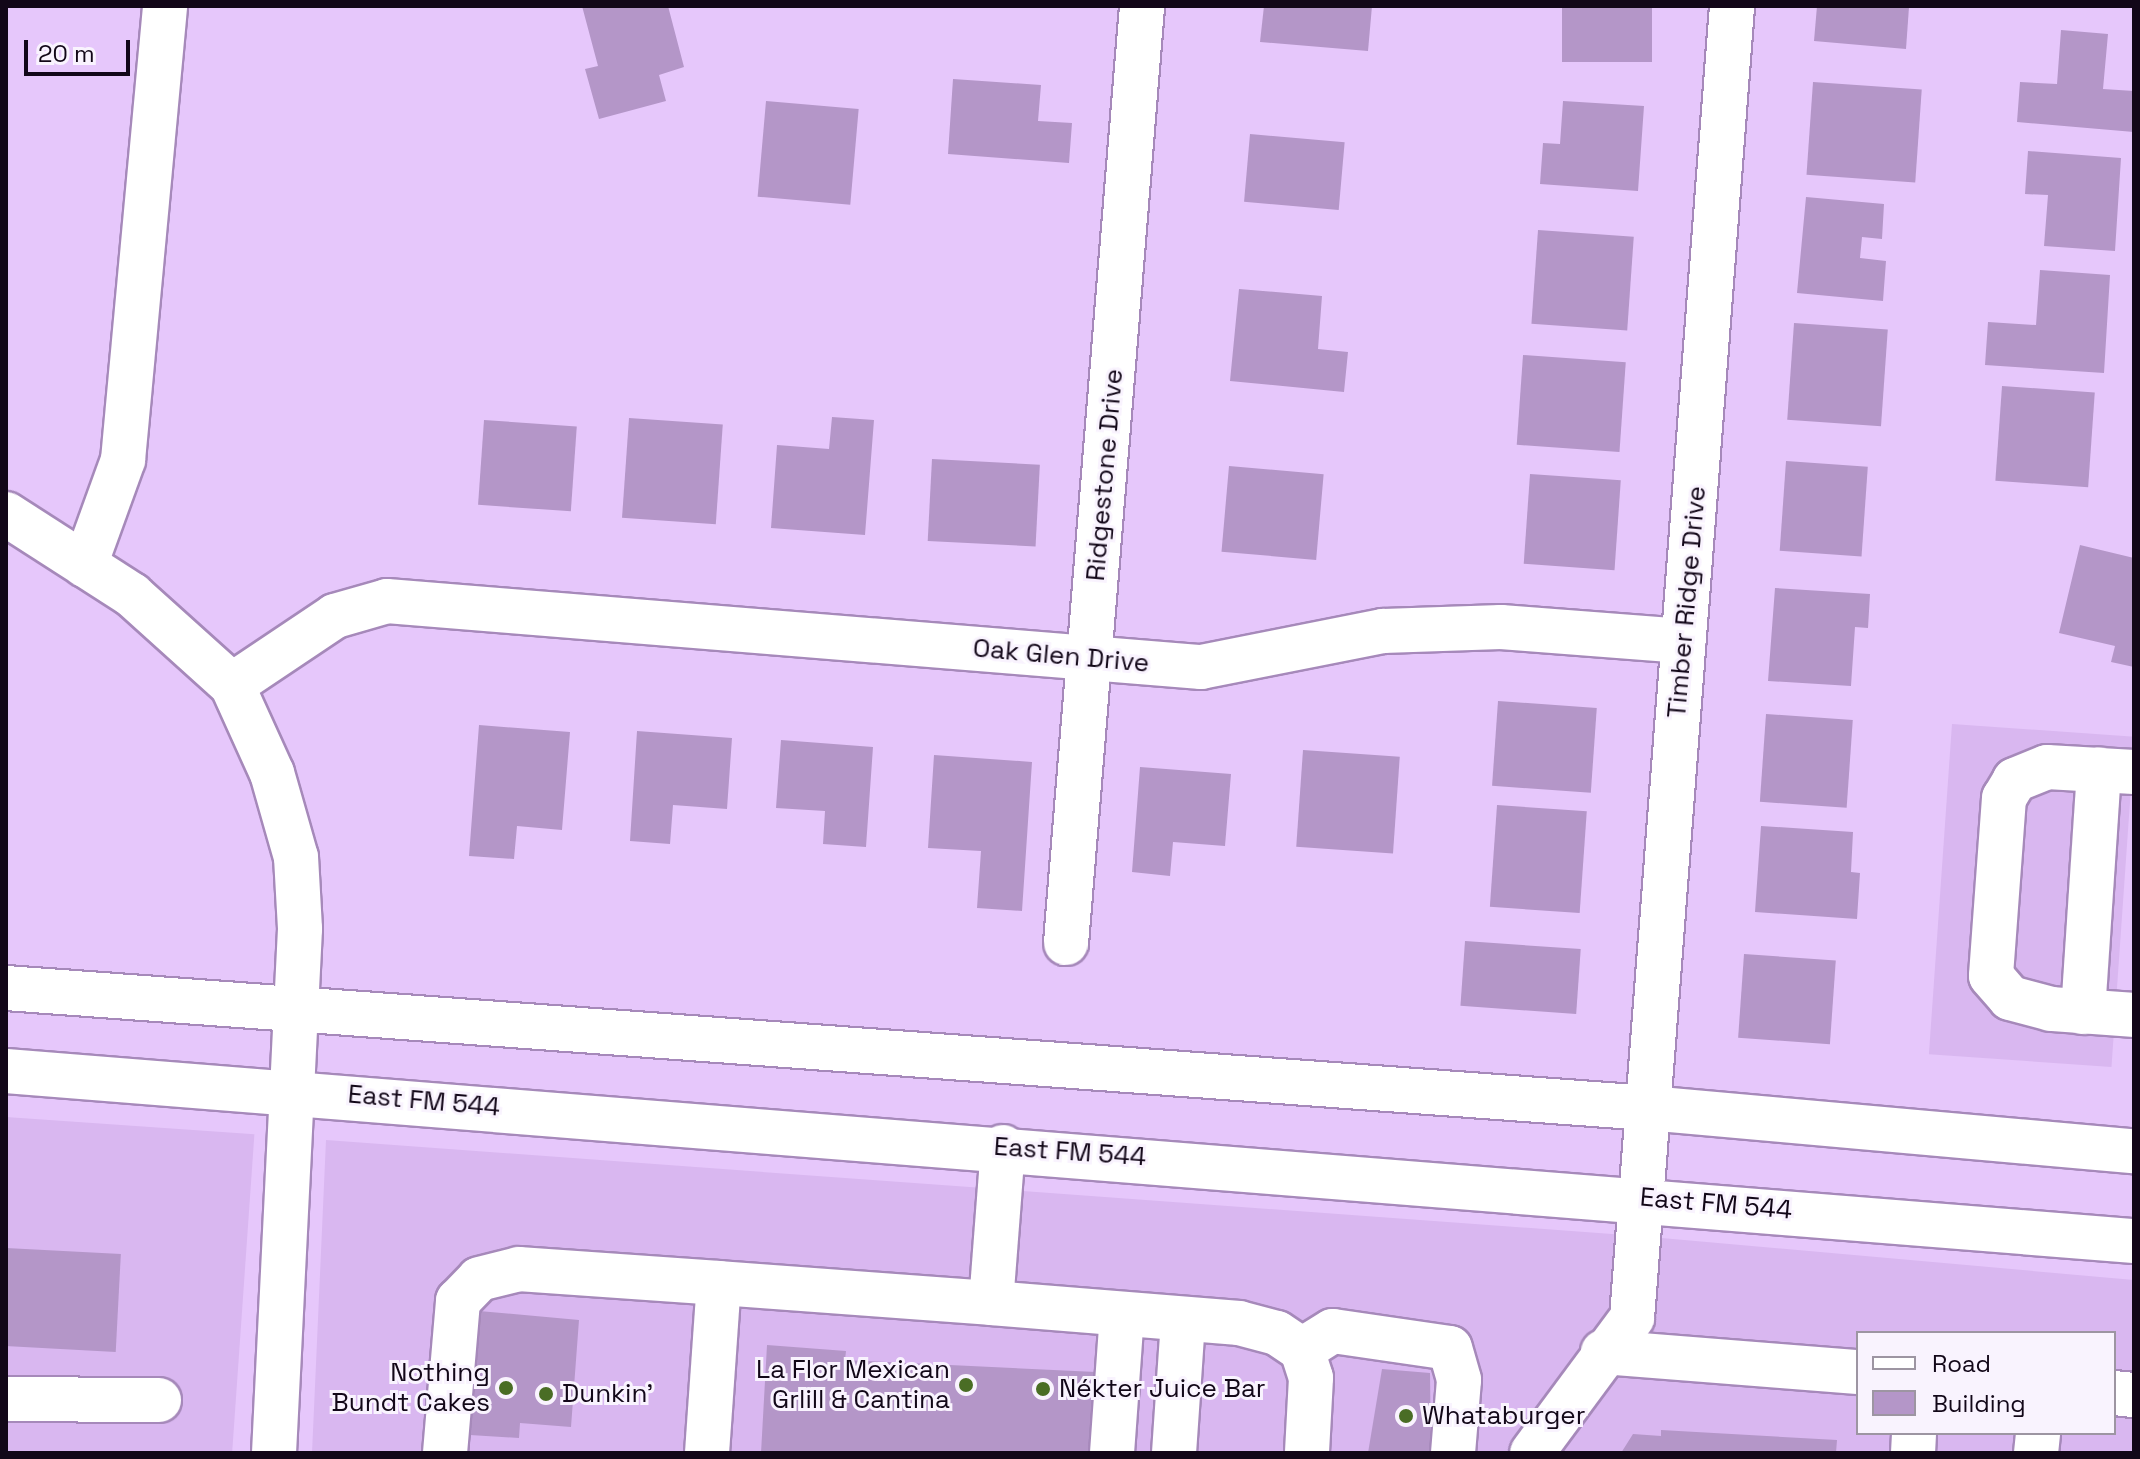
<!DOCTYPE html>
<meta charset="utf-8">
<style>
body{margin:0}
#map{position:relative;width:2140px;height:1459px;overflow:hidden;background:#e6c7fb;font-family:"Space Grotesk",sans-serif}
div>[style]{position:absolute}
.built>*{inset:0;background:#d9b7f0;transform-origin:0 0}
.building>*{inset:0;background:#b496c8;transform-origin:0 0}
.roads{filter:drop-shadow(2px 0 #a689ba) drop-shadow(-2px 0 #a689ba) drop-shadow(0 2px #a689ba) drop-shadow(0 -2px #a689ba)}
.minor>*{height:44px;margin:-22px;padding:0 22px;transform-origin:22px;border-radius:22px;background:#fff}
.major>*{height:44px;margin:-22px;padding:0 22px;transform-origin:22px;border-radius:22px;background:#fff}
.dots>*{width:22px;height:22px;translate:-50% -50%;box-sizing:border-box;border:4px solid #f9f3fe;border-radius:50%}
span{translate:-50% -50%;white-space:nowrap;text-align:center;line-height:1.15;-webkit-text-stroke:6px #f9f3fe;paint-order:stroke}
.street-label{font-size:26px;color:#120718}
.poi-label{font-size:26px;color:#120718}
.right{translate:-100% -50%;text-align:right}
.left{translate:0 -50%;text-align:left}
.frame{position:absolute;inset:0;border:8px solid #120718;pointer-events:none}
.legend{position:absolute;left:1856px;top:1331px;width:260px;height:104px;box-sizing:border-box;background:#f9f3fe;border:2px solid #9d95a2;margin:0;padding:10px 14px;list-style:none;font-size:24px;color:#120718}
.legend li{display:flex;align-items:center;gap:16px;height:40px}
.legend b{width:40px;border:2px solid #9d95a2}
.scale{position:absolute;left:24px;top:40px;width:106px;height:36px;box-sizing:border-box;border:4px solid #120718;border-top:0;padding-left:10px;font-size:24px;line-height:28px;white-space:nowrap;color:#120718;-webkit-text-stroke:6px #f9f3fe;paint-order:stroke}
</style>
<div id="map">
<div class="built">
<div style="left:1952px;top:724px;width:183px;height:331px;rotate:4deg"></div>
<div style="left:6px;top:1117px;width:249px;height:336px;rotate:4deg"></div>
<div style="clip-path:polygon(evenodd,326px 1140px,1639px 1236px,2134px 1280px,2134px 1453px,312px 1453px,326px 1140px,1858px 1333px,2114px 1333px,2114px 1433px,1858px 1433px,1858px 1333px)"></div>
</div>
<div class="building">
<div style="clip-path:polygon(582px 6px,668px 6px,684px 67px,659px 75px,666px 101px,599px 119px,585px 69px,598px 66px)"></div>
<div style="clip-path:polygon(1264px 6px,1372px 6px,1368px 51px,1260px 42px)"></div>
<div style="left:1562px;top:6px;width:90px;height:56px"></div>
<div style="clip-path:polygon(1817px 6px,1909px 7px,1906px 49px,1814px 41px)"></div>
<div style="clip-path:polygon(2061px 30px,2108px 34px,2103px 89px,2134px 91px,2134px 132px,2017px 122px,2020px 82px,2057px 84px)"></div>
<div style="clip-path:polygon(953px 79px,1041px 85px,1038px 121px,1072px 123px,1069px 163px,948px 154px)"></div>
<div style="left:1813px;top:82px;width:109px;height:93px;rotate:4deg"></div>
<div style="left:766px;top:101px;width:93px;height:96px;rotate:5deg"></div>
<div style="clip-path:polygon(1563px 101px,1644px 106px,1638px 191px,1540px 184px,1543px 143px,1560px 144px)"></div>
<div style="left:1250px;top:134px;width:95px;height:68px;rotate:5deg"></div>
<div style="clip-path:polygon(2028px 151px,2121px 158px,2115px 251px,2044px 246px,2048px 195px,2025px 194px)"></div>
<div style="clip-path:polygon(1806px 197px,1884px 204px,1882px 239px,1862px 237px,1860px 258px,1886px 261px,1883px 301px,1797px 293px)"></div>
<div style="left:1538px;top:230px;width:96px;height:94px;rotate:4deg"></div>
<div style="clip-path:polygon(2040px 270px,2110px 275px,2104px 373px,1985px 365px,1988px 322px,2036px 325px)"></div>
<div style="clip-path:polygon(1239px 289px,1322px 296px,1318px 349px,1348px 352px,1344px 392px,1230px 381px)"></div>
<div style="left:1794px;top:323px;width:94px;height:97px;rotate:4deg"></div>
<div style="left:1523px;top:355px;width:103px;height:90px;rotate:4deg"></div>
<div style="left:2002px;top:386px;width:93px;height:95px;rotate:4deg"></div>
<div style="clip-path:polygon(832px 417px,874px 420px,865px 535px,771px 528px,777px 445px,829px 449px)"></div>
<div style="left:629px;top:418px;width:94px;height:100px;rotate:4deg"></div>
<div style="left:484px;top:420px;width:93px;height:85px;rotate:4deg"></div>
<div style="left:932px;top:459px;width:108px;height:82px;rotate:3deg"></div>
<div style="left:1786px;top:461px;width:82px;height:90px;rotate:4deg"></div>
<div style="left:1229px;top:466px;width:95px;height:86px;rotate:5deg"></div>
<div style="left:1530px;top:474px;width:91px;height:90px;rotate:4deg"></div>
<div style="clip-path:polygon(2080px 545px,2134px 558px,2134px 667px,2111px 662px,2115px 646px,2059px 633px)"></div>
<div style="clip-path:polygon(1775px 588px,1870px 594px,1868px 628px,1855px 627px,1851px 686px,1768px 681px)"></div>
<div style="left:1498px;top:701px;width:99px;height:85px;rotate:4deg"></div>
<div style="left:1766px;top:714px;width:87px;height:88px;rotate:4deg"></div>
<div style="clip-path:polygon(479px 725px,570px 732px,562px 830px,517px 826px,514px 859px,469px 856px)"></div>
<div style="clip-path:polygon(637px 731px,732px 738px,727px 809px,673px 805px,670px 844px,630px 841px)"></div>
<div style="clip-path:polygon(781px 740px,873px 747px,866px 847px,823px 844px,825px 811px,776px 808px)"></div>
<div style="left:1303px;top:750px;width:97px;height:97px;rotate:4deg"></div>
<div style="clip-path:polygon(934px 755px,1032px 762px,1022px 911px,977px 908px,981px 851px,928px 848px)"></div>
<div style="clip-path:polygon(1140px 767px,1231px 774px,1225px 846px,1173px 842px,1170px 876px,1132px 872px)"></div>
<div style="left:1497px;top:805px;width:90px;height:102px;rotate:4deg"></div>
<div style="clip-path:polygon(1761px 826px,1853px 832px,1851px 872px,1860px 873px,1857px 919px,1755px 912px)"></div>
<div style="left:1465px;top:941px;width:116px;height:65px;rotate:4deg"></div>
<div style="left:1744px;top:954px;width:92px;height:84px;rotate:4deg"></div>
<div style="left:6px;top:1248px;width:115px;height:98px;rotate:3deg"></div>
<div style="clip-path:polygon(479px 1311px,579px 1320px,571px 1427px,520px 1423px,519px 1438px,470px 1435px)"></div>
<div style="clip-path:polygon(767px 1345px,846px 1351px,845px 1360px,1096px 1372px,1090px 1453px,761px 1453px)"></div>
<div style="clip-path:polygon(1382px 1369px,1430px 1373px,1431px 1453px,1368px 1453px)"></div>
<div style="clip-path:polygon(1661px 1430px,1837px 1440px,1836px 1453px,1621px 1453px,1633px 1434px,1661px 1436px)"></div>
</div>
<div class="roads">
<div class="minor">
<div style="left:6px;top:514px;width:150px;rotate:32.7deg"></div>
<div style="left:132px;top:595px;width:135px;rotate:42deg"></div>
<div style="left:232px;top:685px;width:97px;rotate:65.6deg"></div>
<div style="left:272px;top:773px;width:87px;rotate:74.1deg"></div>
<div style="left:296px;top:857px;width:72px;rotate:86.8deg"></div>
<div style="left:300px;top:929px;width:525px;rotate:92.84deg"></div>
<div style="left:85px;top:565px;width:112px;rotate:-70.1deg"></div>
<div style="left:123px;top:460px;width:456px;rotate:-84.7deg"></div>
<div style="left:232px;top:685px;width:124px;rotate:-33.8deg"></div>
<div style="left:335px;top:616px;width:54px;rotate:-16.1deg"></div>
<div style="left:387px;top:601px;width:817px;rotate:4.64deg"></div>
<div style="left:1201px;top:667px;width:186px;rotate:-11.2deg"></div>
<div style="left:1383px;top:631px;width:118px;rotate:-1.9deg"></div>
<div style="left:1501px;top:627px;width:183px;rotate:4.4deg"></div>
<div style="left:2134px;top:772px;width:87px;rotate:-176.7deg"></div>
<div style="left:2047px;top:767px;width:35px;rotate:158deg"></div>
<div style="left:2015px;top:780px;width:21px;rotate:121deg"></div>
<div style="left:2004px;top:798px;width:178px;rotate:94.2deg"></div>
<div style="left:1991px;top:976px;width:29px;rotate:49deg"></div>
<div style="left:2010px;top:998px;width:42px;rotate:15deg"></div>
<div style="left:2051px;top:1009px;width:83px;rotate:4.1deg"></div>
<div style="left:1066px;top:943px;width:940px;rotate:-85.36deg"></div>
<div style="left:2083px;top:1012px;width:243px;rotate:-86.2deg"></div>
<div style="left:1003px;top:1147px;width:156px;rotate:94.4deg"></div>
<div style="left:991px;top:1303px;width:249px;rotate:4.6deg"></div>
<div style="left:1239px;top:1323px;width:39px;rotate:15deg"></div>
<div style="left:1277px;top:1333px;width:30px;rotate:34deg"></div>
<div style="left:1302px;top:1350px;width:29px;rotate:72deg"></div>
<div style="left:1311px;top:1378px;width:75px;rotate:93.1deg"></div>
<div style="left:1302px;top:1350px;width:36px;rotate:-32deg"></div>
<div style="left:1333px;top:1331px;width:118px;rotate:8.3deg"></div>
<div style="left:1450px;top:1348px;width:33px;rotate:74deg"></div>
<div style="left:1459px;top:1380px;width:73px;rotate:94.7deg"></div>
<div style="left:1603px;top:1352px;width:256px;rotate:4.5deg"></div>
<div style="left:2114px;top:1393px;width:20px;rotate:6deg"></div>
<div style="left:6px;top:1399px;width:153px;rotate:0.4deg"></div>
<div style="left:445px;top:1453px;width:153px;rotate:-85.1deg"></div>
<div style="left:458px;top:1301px;width:30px;rotate:-46deg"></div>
<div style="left:479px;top:1279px;width:41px;rotate:-14deg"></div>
<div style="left:519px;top:1269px;width:200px;rotate:4deg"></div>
<div style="left:707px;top:1453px;width:170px;rotate:-86deg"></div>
<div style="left:719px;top:1283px;width:273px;rotate:4.2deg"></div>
<div style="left:1112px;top:1453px;width:138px;rotate:-85.9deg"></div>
<div style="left:1174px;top:1453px;width:132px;rotate:-86.1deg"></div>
<div style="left:1532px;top:1453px;width:168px;rotate:-53.5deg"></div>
<div style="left:1632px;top:1318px;width:1316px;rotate:-85.64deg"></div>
<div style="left:1913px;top:1453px;width:20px;rotate:-87deg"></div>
<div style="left:2036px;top:1453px;width:20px;rotate:-84deg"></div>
</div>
<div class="major">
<div style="left:6px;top:988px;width:1646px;rotate:4.18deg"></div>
<div style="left:1648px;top:1108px;width:488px;rotate:5.1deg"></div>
<div style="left:6px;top:1071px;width:2135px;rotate:4.57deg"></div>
</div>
</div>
<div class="dots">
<div style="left:966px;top:1385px;background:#4a6d25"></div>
<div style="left:506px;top:1388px;background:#4a6d25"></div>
<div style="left:1043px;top:1389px;background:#4a6d25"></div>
<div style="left:546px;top:1394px;background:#4a6d25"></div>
<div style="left:1406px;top:1416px;background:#4a6d25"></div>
</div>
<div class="street-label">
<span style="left:1105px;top:475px;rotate:-85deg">Ridgestone Drive</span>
<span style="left:1687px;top:602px;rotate:-85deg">Timber Ridge Drive</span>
<span style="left:1061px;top:656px;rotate:5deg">Oak Glen Drive</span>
<span style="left:424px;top:1101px;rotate:5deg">East FM 544</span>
<span style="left:1070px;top:1152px;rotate:4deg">East FM 544</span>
<span style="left:1716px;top:1204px;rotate:5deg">East FM 544</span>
</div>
<div class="poi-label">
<span class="right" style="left:950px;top:1385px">La Flor Mexican<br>Grlill &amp; Cantina</span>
<span class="right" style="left:490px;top:1388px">Nothing<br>Bundt Cakes</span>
<span class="left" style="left:1059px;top:1389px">Nékter Juice Bar</span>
<span class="left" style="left:562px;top:1394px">Dunkin'</span>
<span class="left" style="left:1422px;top:1416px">Whataburger</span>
</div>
<div class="frame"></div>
<ul class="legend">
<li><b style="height:10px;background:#fff"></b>Road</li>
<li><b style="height:22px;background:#b496c8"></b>Building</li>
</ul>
<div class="scale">20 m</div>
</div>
